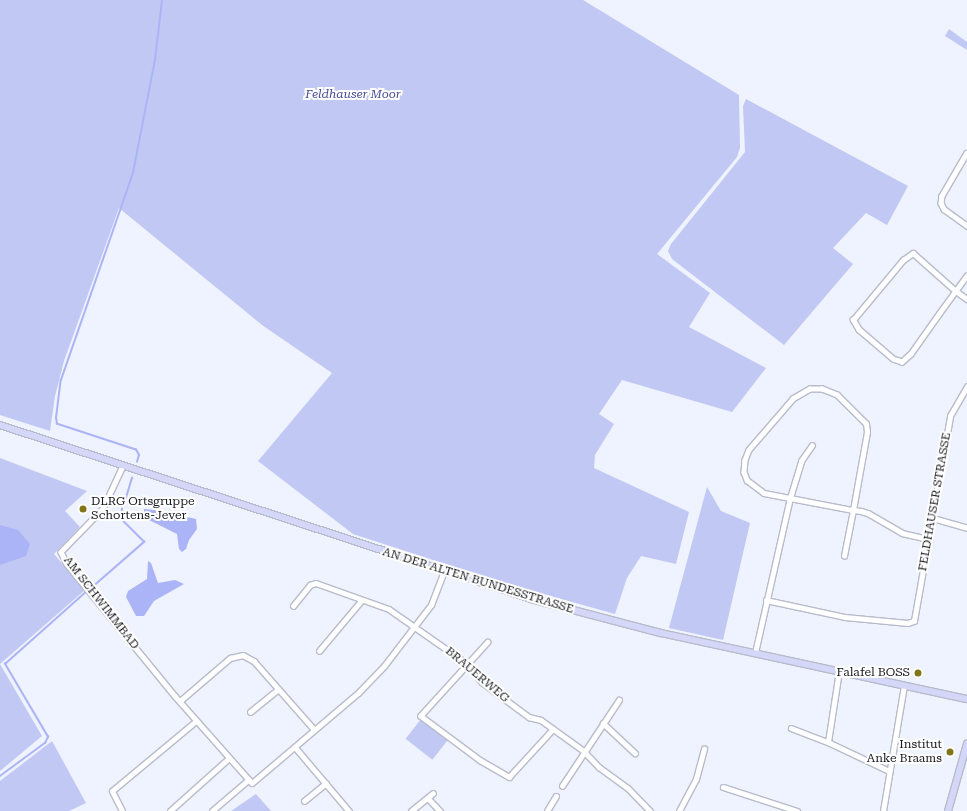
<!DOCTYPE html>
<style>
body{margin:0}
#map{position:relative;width:967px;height:811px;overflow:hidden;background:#eff2ff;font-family:"Roboto Serif",serif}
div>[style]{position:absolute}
.green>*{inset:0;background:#c1c8f3;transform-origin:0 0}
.water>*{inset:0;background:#abb4f7}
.stream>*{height:1.5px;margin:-0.75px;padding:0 0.75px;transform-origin:0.75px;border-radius:0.75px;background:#abb4f7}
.roads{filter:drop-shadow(1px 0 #b8bbcb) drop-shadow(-1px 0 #b8bbcb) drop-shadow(0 1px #b8bbcb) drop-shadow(0 -1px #b8bbcb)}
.street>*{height:4.5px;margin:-2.25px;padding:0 2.25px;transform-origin:2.25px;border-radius:2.25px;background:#fff}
.secondary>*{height:6px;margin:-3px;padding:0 3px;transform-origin:3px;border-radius:3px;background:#d5d7f8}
.dots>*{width:11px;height:11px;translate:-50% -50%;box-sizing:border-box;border:2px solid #fff;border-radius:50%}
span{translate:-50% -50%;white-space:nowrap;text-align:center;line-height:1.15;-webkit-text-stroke:4px #fff;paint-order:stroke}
.park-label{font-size:12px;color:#474b9a;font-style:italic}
.poi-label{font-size:12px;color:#16171d}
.left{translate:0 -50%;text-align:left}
.right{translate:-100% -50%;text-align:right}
.street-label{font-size:12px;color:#16171d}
</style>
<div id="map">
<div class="green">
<div style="clip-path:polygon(0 0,583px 0,739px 95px,740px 148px,737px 157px,657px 254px,710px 293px,689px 327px,766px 368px,732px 412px,622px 380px,599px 414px,614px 424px,595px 455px,594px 468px,689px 512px,676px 564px,641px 556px,627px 578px,615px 614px,501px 582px,353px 534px,258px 461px,332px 373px,262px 325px,119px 208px,64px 361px,55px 396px,50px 431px,0 415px)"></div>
<div style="clip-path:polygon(949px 29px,967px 42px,967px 50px,945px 36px)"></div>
<div style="clip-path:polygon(746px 99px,908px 186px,887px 225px,866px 213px,833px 248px,853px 264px,784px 345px,672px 259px,668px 251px,671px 244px,745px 152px,743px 106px)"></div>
<div style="clip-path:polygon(0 458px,87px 491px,65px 511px,80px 527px,54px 554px,85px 590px,0 664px,42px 736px,0 771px)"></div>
<div style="clip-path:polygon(707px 487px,721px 511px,750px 523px,723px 640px,669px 628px)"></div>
<div style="left:421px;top:719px;width:34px;height:25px;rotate:38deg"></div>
<div style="clip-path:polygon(52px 741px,86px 803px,69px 811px,0 811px,0 781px)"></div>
<div style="clip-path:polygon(256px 794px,271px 811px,231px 811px)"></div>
</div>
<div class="water">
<div style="clip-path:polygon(144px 509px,155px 510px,171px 519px,187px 517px,196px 519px,197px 529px,189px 540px,186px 549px,182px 552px,179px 549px,177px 534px,149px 520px,144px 514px)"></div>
<div style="clip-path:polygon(0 525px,18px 530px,30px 544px,26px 556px,0 565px)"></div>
<div style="clip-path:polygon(148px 561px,151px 563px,158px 583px,175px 580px,184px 584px,154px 601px,144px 616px,136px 616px,126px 597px,128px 591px,147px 579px)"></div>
</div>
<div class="stream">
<div style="left:137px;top:462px;width:7px;rotate:-74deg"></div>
<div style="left:139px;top:455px;width:6px;rotate:-121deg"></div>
<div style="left:136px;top:450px;width:83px;rotate:-161.8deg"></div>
<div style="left:57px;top:424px;width:6px;rotate:-99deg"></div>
<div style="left:56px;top:418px;width:38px;rotate:-83deg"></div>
<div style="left:61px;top:380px;width:219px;rotate:-70.8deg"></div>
<div style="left:133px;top:173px;width:115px;rotate:-79deg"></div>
<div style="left:155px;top:60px;width:60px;rotate:-83.3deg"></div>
<div style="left:125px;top:501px;width:24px;rotate:-73deg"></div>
<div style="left:90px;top:589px;width:72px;rotate:-41deg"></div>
<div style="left:144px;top:542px;width:28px;rotate:-135deg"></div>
<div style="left:124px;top:522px;width:7px;rotate:-117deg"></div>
<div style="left:121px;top:516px;width:7px;rotate:-82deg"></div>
<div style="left:0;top:776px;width:56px;rotate:-36.3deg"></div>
<div style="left:45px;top:743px;width:7px;rotate:-63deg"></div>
<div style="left:48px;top:737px;width:85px;rotate:-120.5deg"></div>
<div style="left:5px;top:664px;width:110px;rotate:-41.7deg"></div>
</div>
<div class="roads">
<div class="street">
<div style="left:967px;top:153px;width:50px;rotate:120.2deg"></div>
<div style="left:942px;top:196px;width:7px;rotate:98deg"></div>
<div style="left:941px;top:203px;width:7px;rotate:63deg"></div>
<div style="left:944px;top:209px;width:29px;rotate:36deg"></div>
<div style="left:967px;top:276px;width:19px;rotate:126deg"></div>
<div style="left:956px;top:291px;width:27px;rotate:126deg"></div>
<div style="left:940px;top:313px;width:50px;rotate:125.3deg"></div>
<div style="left:911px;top:354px;width:12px;rotate:138deg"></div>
<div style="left:902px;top:362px;width:9px;rotate:-162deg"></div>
<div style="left:893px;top:359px;width:45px;rotate:-139.5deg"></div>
<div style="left:859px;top:330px;width:12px;rotate:-121deg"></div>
<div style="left:853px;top:320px;width:78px;rotate:-50.2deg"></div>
<div style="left:903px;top:260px;width:12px;rotate:-35deg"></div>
<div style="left:913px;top:253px;width:57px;rotate:41.5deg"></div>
<div style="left:956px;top:291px;width:14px;rotate:36deg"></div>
<div style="left:123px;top:466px;width:47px;rotate:114.9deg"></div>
<div style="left:103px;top:509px;width:60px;rotate:134.3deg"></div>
<div style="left:61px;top:552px;width:13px;rotate:63deg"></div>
<div style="left:67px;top:564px;width:171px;rotate:50.7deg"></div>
<div style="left:175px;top:696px;width:116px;rotate:48.5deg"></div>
<div style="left:252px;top:783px;width:139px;rotate:-40.3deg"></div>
<div style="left:358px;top:693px;width:37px;rotate:-46deg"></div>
<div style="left:384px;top:666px;width:77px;rotate:-52.4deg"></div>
<div style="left:431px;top:605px;width:36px;rotate:-69deg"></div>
<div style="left:933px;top:518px;width:35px;rotate:16deg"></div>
<div style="left:844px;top:556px;width:47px;rotate:-78.9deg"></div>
<div style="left:853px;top:510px;width:79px;rotate:-79.8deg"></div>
<div style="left:867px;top:432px;width:8px;rotate:-97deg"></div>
<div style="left:866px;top:424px;width:41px;rotate:-135deg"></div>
<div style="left:837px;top:395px;width:16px;rotate:-158deg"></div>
<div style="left:822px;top:389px;width:12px;rotate:180deg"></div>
<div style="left:810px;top:389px;width:20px;rotate:150deg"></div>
<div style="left:793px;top:399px;width:67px;rotate:130.8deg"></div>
<div style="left:749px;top:450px;width:11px;rotate:112deg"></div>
<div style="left:745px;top:460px;width:12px;rotate:95deg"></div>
<div style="left:744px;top:472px;width:9px;rotate:69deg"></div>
<div style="left:747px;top:480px;width:21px;rotate:37deg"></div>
<div style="left:764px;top:493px;width:26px;rotate:11deg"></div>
<div style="left:790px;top:498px;width:64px;rotate:10.8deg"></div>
<div style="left:853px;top:510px;width:8px;rotate:7deg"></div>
<div style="left:861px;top:511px;width:7px;rotate:16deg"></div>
<div style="left:868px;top:513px;width:39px;rotate:30deg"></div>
<div style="left:902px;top:533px;width:28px;rotate:13deg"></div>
<div style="left:766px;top:600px;width:81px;rotate:12.1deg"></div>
<div style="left:845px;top:617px;width:63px;rotate:5.4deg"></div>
<div style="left:908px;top:623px;width:6px;rotate:-18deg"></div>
<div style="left:914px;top:621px;width:208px;rotate:-80deg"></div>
<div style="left:950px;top:416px;width:34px;rotate:-60deg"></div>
<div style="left:293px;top:606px;width:27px;rotate:-51deg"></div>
<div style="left:310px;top:585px;width:6px;rotate:-18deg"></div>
<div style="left:316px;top:583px;width:77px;rotate:19.6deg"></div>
<div style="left:389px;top:609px;width:94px;rotate:35deg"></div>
<div style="left:466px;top:663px;width:25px;rotate:50deg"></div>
<div style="left:482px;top:682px;width:59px;rotate:36.7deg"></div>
<div style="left:529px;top:717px;width:12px;rotate:14deg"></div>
<div style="left:541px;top:720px;width:53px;rotate:35.8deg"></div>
<div style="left:584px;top:751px;width:22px;rotate:47deg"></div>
<div style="left:599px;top:767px;width:36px;rotate:36deg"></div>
<div style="left:628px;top:788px;width:32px;rotate:46deg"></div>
<div style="left:488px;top:642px;width:100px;rotate:132.2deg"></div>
<div style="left:421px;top:716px;width:74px;rotate:36.7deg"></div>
<div style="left:480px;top:760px;width:34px;rotate:30deg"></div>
<div style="left:509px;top:777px;width:65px;rotate:-47.5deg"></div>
<div style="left:319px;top:651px;width:65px;rotate:-50deg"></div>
<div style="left:755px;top:653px;width:159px;rotate:-77.3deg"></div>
<div style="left:790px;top:498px;width:39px;rotate:-73deg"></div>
<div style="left:801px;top:461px;width:19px;rotate:-55deg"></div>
<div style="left:180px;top:701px;width:66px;rotate:-40.7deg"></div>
<div style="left:230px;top:658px;width:13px;rotate:-13deg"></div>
<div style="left:243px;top:655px;width:13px;rotate:29deg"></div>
<div style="left:254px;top:661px;width:91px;rotate:48.6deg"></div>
<div style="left:250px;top:712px;width:36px;rotate:-39deg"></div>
<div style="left:603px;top:723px;width:44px;rotate:43.2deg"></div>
<div style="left:791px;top:728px;width:40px;rotate:21deg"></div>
<div style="left:828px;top:742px;width:68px;rotate:25.4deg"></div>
<div style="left:828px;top:742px;width:72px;rotate:-81.2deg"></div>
<div style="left:295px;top:747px;width:84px;rotate:49.8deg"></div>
<div style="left:562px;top:786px;width:103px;rotate:-56.5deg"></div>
<div style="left:723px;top:787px;width:78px;rotate:18deg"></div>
<div style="left:428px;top:798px;width:18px;rotate:47deg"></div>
<div style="left:304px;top:801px;width:28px;rotate:-39deg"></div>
<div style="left:122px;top:811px;width:22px;rotate:-117deg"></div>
<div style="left:112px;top:791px;width:109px;rotate:-39.8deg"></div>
<div style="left:170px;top:811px;width:79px;rotate:-41.9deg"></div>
<div style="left:212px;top:811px;width:48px;rotate:-40.7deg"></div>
<div style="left:411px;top:811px;width:28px;rotate:-39deg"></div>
<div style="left:547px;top:811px;width:17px;rotate:-59deg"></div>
<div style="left:679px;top:811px;width:36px;rotate:-62deg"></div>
<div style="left:696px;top:779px;width:31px;rotate:-75deg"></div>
<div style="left:883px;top:811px;width:127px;rotate:-80.5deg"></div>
</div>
<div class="secondary">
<div style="left:0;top:425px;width:559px;rotate:18.14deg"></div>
<div style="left:531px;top:599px;width:134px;rotate:14.7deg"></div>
<div style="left:661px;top:633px;width:313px;rotate:12.2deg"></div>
<div style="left:948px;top:811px;width:70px;rotate:-74.2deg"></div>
</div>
</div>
<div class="dots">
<div style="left:83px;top:509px;background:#817518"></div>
<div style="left:918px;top:673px;background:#817518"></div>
<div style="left:950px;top:752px;background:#817518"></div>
</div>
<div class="park-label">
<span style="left:353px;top:95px">Feldhauser Moor</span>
</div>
<div class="poi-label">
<span class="left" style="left:91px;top:509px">DLRG Ortsgruppe<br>Schortens-Jever</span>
<span class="right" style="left:910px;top:673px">Falafel BOSS</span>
<span class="right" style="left:942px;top:752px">Institut<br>Anke Braams</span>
</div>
<div class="street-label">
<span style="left:935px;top:502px;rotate:-80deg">FELDHAUSER STRASSE</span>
<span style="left:478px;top:581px;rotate:17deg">AN DER ALTEN BUNDESSTRASSE</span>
<span style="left:101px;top:603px;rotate:52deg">AM SCHWIMMBAD</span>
<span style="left:477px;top:675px;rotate:40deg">BRAUERWEG</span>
</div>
</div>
